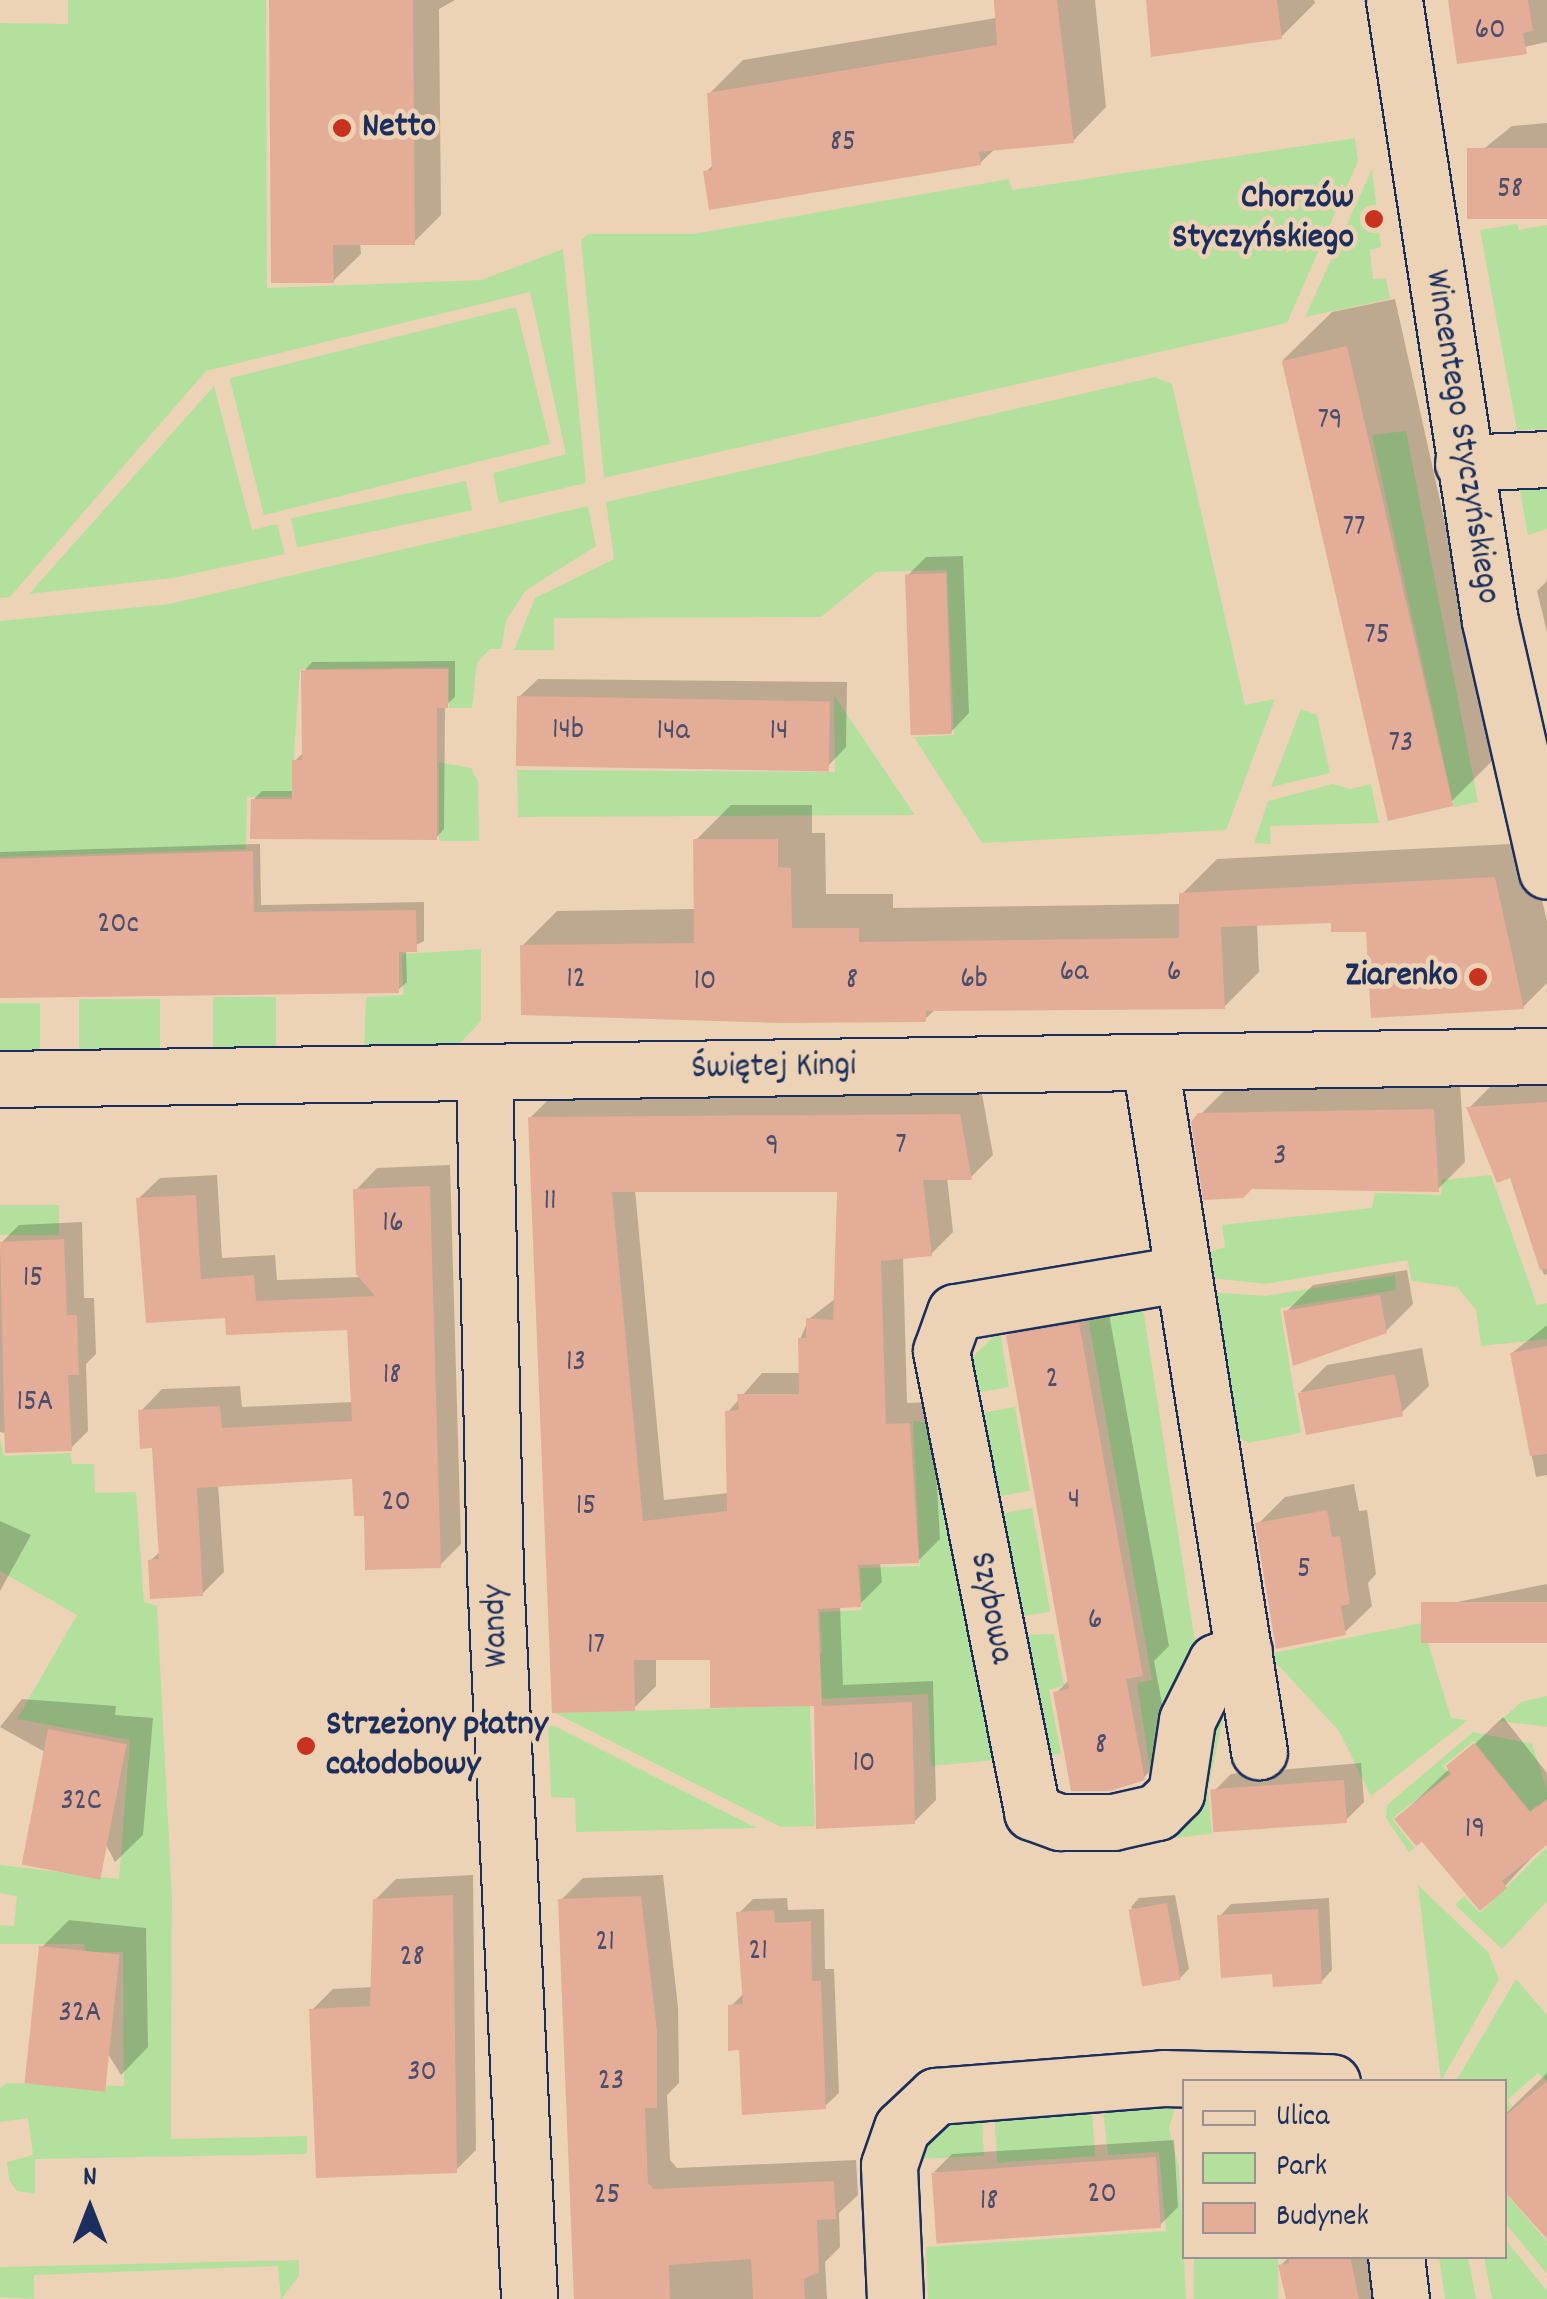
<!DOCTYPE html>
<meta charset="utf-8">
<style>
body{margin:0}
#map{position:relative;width:1547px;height:2299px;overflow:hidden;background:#edd3b5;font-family:Dekko,sans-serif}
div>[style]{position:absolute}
.green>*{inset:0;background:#b4e09d;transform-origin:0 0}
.shadow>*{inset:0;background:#0003}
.building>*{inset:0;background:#e3ad98;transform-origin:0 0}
.roads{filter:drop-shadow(2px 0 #1b2f5e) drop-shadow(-2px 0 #1b2f5e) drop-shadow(0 2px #1b2f5e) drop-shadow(0 -2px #1b2f5e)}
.minor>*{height:55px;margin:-27.5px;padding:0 27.5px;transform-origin:27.5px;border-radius:27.5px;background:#edd3b5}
.dots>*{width:28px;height:28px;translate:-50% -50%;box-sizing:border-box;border:5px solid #edd3b5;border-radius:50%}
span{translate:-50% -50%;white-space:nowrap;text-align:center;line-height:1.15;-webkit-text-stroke:9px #edd3b5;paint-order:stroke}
.number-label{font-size:30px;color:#4d4e6c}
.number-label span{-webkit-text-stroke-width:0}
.poi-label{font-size:35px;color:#1b2f5e;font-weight:700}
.left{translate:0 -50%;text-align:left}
.right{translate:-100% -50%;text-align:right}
.street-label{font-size:35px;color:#1b2f5e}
.legend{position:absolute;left:1182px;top:2079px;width:325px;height:180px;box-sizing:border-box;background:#edd3b5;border:2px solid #999192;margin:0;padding:12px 18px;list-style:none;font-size:30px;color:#1b2f5e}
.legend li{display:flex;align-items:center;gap:20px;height:50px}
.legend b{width:50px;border:2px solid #999192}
.north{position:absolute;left:40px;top:2159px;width:100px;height:100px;-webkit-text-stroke:8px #edd3b5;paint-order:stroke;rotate:0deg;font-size:28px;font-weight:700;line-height:40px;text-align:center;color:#1b2f5e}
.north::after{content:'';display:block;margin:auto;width:35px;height:45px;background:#1b2f5e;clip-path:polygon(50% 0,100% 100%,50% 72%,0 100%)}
</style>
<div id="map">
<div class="green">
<div style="clip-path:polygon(68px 0,266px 0,267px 288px,481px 280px,563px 249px,586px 483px,499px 503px,493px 473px,566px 454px,530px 292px,206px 371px,10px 597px,0 598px,0 23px,68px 24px)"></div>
<div style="clip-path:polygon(1355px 138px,1358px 161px,1287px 323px,604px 478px,581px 240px,588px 234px,693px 234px,1009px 179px,1012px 190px)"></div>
<div style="clip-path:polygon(1372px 169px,1381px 247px,1370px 250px,1373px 279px,1386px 278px,1390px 299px,1305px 317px)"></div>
<div style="clip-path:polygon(1517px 224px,1519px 230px,1547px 225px,1547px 429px,1517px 430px,1480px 230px)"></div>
<div style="left:516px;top:307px;width:141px;height:295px;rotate:76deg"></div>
<div style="clip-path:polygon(1155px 377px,1172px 384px,1245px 705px,1275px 699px,1226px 830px,982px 843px,914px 737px,954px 735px,947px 570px,876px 572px,821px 617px,554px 618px,554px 650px,514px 650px,535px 598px,614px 559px,606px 502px)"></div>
<div style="clip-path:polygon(214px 386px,252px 530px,277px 524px,285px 554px,173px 578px,29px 594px)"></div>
<div style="clip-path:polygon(1406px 431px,1478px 802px,1454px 807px,1372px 435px)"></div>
<div style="clip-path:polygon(1518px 480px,1547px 480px,1547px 529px,1528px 535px)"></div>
<div style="left:466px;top:481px;width:30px;height:179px;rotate:78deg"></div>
<div style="clip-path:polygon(588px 506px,596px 546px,525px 591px,506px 621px,501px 649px,490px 649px,477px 663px,472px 708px,449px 708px,449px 667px,300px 669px,291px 797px,247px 797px,246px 849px,0 857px,0 621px,169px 604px)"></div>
<div style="clip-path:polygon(834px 695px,915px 815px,518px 817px,517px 770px,835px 772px)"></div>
<div style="clip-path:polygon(1301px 709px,1317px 715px,1330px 773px,1271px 787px)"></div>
<div style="clip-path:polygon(439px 762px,471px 768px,478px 782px,479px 841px,439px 841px)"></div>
<div style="clip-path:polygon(1333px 784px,1350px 789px,1371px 784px,1379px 823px,1270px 826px,1271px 844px,1254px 843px,1268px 801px)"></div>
<div style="clip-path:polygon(481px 949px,481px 1021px,460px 1043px,364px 1049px,366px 997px,403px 995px,402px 954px)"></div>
<div style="left:213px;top:997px;width:63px;height:54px"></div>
<div style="left:79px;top:999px;width:81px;height:51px"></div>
<div style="left:0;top:1003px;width:40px;height:49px"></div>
<div style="clip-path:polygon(1491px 1175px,1537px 1305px,1547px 1303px,1547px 1339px,1481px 1346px,1476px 1310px,1457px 1287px,1412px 1281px,1407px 1260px,1266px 1284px,1211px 1278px,1206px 1253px,1225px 1247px,1222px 1225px,1372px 1208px,1375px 1193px,1441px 1195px,1442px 1180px)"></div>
<div style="left:59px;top:1205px;width:30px;height:59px;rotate:90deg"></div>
<div style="clip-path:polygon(1395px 1275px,1396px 1290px,1280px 1308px,1301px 1433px,1248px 1443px,1233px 1434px,1208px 1292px,1266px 1296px)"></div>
<div style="clip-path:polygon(1142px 1302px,1198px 1661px,1154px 1795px,1137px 1683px,1152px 1680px,1087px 1312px)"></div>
<div style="clip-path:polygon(1000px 1331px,1009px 1387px,971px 1394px,971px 1358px)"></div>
<div style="left:1015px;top:1407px;width:85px;height:37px;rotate:80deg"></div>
<div style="clip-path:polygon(913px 1421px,939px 1424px,996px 1760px,931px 1766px,928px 1694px,777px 1701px,776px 1654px,822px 1653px,820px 1612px,862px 1610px,860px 1568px,920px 1566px)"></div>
<div style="clip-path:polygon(0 1438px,4px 1456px,70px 1453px,72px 1464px,94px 1464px,95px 1493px,136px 1492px,144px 1602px,157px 1606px,172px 1898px,171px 2139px,307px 2136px,307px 2154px,35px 2159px,35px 2194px,17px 2191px,9px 2180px,7px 2162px,33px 2155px,28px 2118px,0 2122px,0 2089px,6px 2083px,124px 2086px,123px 1952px,86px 1952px,84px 1944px,0 1944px,0 1925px,14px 1926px,17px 1896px,0 1893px,0 1865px,119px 1879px,130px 1740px,17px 1719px,77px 1615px,0 1571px)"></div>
<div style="left:1032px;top:1508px;width:105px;height:39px;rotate:80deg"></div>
<div style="clip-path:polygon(1422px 1623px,1451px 1718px,1468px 1720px,1371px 1796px,1339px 1731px,1268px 1654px)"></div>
<div style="clip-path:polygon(1054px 1634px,1064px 1685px,1049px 1690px,1061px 1754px,1037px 1756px,1017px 1635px)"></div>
<div style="clip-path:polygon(1547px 1696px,1547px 1727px,1500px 1721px,1521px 1702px)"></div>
<div style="clip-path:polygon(1227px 1700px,1208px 1789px,1212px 1834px,1124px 1843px,1197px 1726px)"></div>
<div style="clip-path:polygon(810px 1706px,815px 1826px,781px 1827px,555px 1713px)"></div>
<div style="clip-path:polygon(548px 1723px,757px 1828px,576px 1832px,575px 1798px,551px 1797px)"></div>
<div style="clip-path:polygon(1473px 1732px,1532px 1744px,1547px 1790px,1547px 1818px,1537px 1805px,1530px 1811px,1474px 1741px,1443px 1766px,1449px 1774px,1392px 1819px,1415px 1848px,1409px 1852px,1386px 1818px,1387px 1805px)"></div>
<div style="clip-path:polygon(1547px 1847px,1547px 1901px,1502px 1949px,1455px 1905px,1464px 1896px,1480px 1913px)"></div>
<div style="clip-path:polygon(1418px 1885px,1488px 1952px,1499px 1979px,1441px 2081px)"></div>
<div style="clip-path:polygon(1516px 1979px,1547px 2015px,1547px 2081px,1538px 2073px,1507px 2100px,1512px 2106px,1505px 2113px,1504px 2082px,1456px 2081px)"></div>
<div style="clip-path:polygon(1175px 2107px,1169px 2129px,1179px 2167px,1186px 2299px,928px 2299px,926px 2247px,1166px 2231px,1159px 2152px,1108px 2155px,1103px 2110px)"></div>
<div style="left:1092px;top:2110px;width:46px;height:98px;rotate:86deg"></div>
<div style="clip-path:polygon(982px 2117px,984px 2156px,917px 2159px,946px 2121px)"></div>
<div style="clip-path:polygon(1505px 2192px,1547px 2242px,1547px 2274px,1505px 2223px)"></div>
<div style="clip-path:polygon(1505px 2239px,1547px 2291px,1547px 2299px,1492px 2299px,1484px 2257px,1504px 2256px)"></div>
<div style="left:1194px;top:2257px;width:84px;height:42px"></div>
<div style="clip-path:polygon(1439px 2257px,1468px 2257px,1476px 2299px,1445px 2299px)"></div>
<div style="clip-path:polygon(299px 2260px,299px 2276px,281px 2299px,278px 2266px,34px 2275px,34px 2299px,0 2297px,0 2267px)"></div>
</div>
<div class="shadow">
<div style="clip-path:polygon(271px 0,455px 0,439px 9px,441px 215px,414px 242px,360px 243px,361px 254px,333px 281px)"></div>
<div style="clip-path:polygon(994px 0,1095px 0,1106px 107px,1073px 141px,996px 148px,980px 163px,706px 172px,714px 164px,709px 94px,743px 60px,996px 18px)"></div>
<div style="clip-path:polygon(1149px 0,1314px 0,1315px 3px,1281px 37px)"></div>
<div style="clip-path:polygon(1449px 0,1547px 0,1547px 42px,1459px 61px)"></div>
<div style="clip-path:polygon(1547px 123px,1547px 218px,1470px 160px,1512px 126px)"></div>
<div style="clip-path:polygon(1395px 299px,1497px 756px,1449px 804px,1283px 360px,1332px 312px)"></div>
<div style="clip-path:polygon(963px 556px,969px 713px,951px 732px,907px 576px,926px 557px)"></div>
<div style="clip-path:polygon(1547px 581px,1547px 632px,1537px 591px)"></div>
<div style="clip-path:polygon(455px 661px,455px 697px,445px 706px,444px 829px,436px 838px,253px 800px,262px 791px,294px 791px,295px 761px,305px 751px,304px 671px,312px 662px)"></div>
<div style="clip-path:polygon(538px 679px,847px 682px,846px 747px,828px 766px,519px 697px)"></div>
<div style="clip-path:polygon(731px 805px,812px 805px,812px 833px,825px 833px,826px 894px,893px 894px,893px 908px,1182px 904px,1182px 894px,1217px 859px,1529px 843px,1547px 922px,1547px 983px,1523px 1007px,1368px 930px,1333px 921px,1257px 924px,1259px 972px,1224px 1007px,936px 1009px,925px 1019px,522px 946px,557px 911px,696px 909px,696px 840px)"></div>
<div style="clip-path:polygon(260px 844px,261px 905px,424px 902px,424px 941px,406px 950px,407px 982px,398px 990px,0 997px,0 852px)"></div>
<div style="clip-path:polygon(1547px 1080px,1547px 1274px,1544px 1275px,1511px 1174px,1469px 1108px,1494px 1083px)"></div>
<div style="clip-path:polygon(1460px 1083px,1465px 1162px,1438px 1189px,1200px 1115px,1228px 1087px)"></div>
<div style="clip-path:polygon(evenodd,982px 1094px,993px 1155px,971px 1177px,947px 1177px,953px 1232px,931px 1254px,903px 1256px,907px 1403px,932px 1402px,940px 1539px,918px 1561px,880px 1562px,882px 1582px,860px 1604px,840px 1605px,843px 1685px,933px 1681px,936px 1800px,914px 1822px,817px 1704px,712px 1657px,656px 1657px,656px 1686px,634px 1708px,530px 1118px,552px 1096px,982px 1094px,635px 1190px,840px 1190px,836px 1298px,809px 1319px,800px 1339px,801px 1373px,762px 1373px,728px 1412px,729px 1493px,664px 1500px,635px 1190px)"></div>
<div style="clip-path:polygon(450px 1165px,461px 1544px,440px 1565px,366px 1513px,355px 1476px,218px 1484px,224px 1572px,202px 1594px,150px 1561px,161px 1551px,155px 1445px,141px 1411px,162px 1389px,240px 1386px,242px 1407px,353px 1402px,350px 1328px,227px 1315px,138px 1199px,160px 1178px,217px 1175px,222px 1258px,275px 1255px,277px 1280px,361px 1277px,356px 1190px,377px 1168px)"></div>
<div style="clip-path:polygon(82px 1222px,84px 1298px,94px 1298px,96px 1354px,86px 1364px,88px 1431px,70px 1449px,0 1432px,0 1254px,1px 1243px,19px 1225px)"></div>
<div style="clip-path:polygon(1407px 1270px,1413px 1304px,1386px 1331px,1286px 1312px,1313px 1285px)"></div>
<div style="clip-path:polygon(1106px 1297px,1169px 1646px,1154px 1661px,1171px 1751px,1143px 1778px,1056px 1693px,1070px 1679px,1009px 1336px,1036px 1309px)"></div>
<div style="clip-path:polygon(1547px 1325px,1547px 1475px,1536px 1477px,1512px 1353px)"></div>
<div style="clip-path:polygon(1422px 1348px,1429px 1386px,1401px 1413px,1300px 1392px,1327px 1365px)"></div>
<div style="clip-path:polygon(1354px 1484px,1359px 1511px,1367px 1510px,1376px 1574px,1368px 1583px,1372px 1606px,1344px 1633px,1258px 1524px,1285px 1497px)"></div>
<div style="clip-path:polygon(0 1521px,31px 1535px,0 1591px)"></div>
<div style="clip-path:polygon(1547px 1584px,1547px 1640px,1427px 1628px,1452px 1603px)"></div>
<div style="clip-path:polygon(22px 1699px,116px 1706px,115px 1715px,153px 1718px,143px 1835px,115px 1862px,63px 1762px,0 1727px)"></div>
<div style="clip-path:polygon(1503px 1717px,1547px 1773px,1547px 1841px,1505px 1886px,1397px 1819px)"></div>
<div style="clip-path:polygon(1361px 1763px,1364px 1802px,1346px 1820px,1213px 1792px,1231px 1774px)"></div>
<div style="clip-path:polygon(473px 1875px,476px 2150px,455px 2171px,312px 2010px,333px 1989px,373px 1987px,375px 1900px,396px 1879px)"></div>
<div style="clip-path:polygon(663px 1875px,678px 2007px,679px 2083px,667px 2095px,670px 2160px,677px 2168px,856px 2160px,858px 2195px,839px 2213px,840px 2247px,825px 2262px,827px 2299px,577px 2299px,561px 1900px,583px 1878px)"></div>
<div style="clip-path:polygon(1175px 1895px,1189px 1969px,1180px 1978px,1131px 1907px,1139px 1898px)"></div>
<div style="clip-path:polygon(787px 1898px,788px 1910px,824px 1909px,825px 1969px,834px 1969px,839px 2093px,825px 2106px,731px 2006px,745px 1992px,739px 1913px,753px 1899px)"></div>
<div style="clip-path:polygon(1329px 1898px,1332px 1970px,1321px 1982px,1274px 1972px,1220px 1916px,1231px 1904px)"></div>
<div style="clip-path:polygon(69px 1920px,146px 1928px,148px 2047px,121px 2075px,42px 1947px)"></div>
<div style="clip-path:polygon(1547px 2073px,1547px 2236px,1504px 2190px,1504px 2115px)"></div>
<div style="clip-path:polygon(1174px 2140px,1178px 2207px,1160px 2225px,934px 2172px,952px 2154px)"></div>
<div style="clip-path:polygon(1290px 2256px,1371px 2256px,1380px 2299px,1288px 2299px,1280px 2266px)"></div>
</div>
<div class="building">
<div style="clip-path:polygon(269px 0,413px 0,415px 245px,333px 245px,334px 283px,271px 283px)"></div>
<div style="clip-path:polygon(994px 0,1057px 0,1074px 143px,979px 152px,981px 165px,709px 210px,703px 171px,712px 170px,707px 93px,997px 45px)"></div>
<div style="clip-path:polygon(1146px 0,1277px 0,1282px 39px,1151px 57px)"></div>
<div style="clip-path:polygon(1448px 0,1528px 0,1533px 31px,1523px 33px,1527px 54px,1457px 64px)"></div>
<div style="left:1547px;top:148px;width:71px;height:80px;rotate:90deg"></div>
<div style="left:1347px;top:346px;width:472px;height:67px;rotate:77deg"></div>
<div style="left:946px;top:573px;width:161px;height:41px;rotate:88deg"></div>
<div style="clip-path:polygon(448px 669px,448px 708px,437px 708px,437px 840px,250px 839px,251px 799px,292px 799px,292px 760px,302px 760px,301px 670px)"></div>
<div style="left:517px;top:696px;width:313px;height:70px;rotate:1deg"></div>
<div style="clip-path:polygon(693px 839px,778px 839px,778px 867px,791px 868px,792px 928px,859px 928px,859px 942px,1179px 938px,1179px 893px,1495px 877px,1524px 1009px,1371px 1018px,1366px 932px,1331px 932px,1331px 923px,1221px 927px,1225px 1009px,926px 1011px,926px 1022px,779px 1023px,521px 1015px,520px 945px,694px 943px)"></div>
<div style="clip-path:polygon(253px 851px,254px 912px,416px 910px,417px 952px,399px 952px,399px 993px,0 998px,0 859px)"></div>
<div style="clip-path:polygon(1547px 1102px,1547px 1269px,1540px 1270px,1510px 1178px,1497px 1183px,1466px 1107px)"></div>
<div style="clip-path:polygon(1434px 1109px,1439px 1192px,1252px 1189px,1243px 1198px,1203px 1200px,1191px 1122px,1198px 1113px)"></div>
<div style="clip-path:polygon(evenodd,960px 1114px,972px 1180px,923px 1180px,932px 1256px,881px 1261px,886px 1424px,910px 1423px,919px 1563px,858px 1565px,861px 1607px,818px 1609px,822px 1706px,912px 1702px,915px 1824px,816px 1829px,814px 1706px,710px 1708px,710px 1660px,634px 1660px,635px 1711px,552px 1713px,528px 1117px,960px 1114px,612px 1192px,837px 1192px,833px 1320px,806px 1318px,806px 1338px,798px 1338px,799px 1394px,737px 1394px,739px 1410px,725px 1411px,727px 1511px,643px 1521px,612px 1192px)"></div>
<div style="clip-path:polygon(430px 1186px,441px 1568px,365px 1570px,364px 1516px,354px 1516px,352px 1479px,197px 1488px,203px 1596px,150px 1599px,148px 1560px,159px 1559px,152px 1448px,140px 1449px,138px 1410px,220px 1406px,222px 1428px,352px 1421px,347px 1330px,226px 1335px,225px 1318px,146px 1323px,136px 1198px,196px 1195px,201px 1279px,254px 1275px,256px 1301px,375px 1296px,356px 1274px,353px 1189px)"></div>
<div style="clip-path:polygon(64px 1239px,67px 1315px,77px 1315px,79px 1375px,68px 1375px,72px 1451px,5px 1453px,0 1242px)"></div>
<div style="clip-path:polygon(1380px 1295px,1387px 1333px,1293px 1366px,1283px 1311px)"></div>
<div style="clip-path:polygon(1079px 1323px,1143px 1676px,1126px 1679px,1145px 1780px,1110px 1791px,1071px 1791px,1053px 1692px,1069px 1689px,1006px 1335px)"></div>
<div style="clip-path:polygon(1547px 1346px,1547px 1454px,1530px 1456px,1510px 1353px)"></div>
<div style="left:1395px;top:1374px;width:43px;height:99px;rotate:79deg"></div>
<div style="clip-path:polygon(1327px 1510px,1332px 1537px,1340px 1536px,1350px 1604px,1341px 1606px,1346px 1635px,1276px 1649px,1255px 1523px)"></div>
<div style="left:1547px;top:1602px;width:41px;height:126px;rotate:90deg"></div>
<div style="left:48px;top:1729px;width:80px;height:138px;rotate:11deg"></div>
<div style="clip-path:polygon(1474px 1743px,1530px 1812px,1547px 1799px,1547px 1845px,1502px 1881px,1507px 1888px,1480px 1911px,1422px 1842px,1416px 1846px,1394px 1819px,1451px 1774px,1446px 1766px)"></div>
<div style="left:1344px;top:1780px;width:43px;height:134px;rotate:86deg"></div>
<div style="clip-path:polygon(453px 1895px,457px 2173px,316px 2178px,309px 2009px,370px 2006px,373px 1899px)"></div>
<div style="clip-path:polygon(641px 1896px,657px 2031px,657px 2108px,645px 2108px,648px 2183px,654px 2189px,834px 2181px,836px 2219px,817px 2220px,819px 2272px,804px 2279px,805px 2299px,753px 2299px,751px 2259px,669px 2265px,670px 2299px,574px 2299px,558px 1899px)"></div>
<div style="left:1167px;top:1903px;width:78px;height:39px;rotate:80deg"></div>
<div style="clip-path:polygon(1318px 1909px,1322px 1984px,1273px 1987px,1272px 1974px,1221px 1978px,1217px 1915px)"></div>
<div style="clip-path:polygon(774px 1910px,775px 1923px,811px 1921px,812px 1981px,821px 1981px,826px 2109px,742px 2115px,739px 2050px,728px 2051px,728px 2005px,743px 2004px,736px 1912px)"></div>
<div style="left:39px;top:1946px;width:81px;height:138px;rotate:6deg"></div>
<div style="clip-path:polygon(1547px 2081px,1547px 2239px,1504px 2191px,1504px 2117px)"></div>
<div style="left:1156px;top:2157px;width:71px;height:225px;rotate:86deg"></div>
<div style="clip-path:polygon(1288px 2256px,1350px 2256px,1359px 2299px,1286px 2299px,1278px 2265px,1289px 2263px)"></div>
</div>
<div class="roads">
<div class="minor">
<div style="left:1394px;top:0;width:628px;rotate:81.21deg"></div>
<div style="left:1490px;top:621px;width:256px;rotate:77.2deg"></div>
<div style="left:1463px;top:463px;width:84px;rotate:-2.7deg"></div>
<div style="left:1150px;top:1063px;width:697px;rotate:81deg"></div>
<div style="left:484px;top:1072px;width:502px;rotate:88.74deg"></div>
<div style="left:495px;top:1574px;width:726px;rotate:87.31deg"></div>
<div style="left:0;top:1079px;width:1547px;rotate:-0.85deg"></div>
<div style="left:1180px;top:1274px;width:228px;rotate:170.4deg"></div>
<div style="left:955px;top:1312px;width:41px;rotate:109.7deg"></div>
<div style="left:941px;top:1351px;width:470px;rotate:78.8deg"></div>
<div style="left:1032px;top:1812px;width:30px;rotate:20deg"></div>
<div style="left:1060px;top:1822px;width:53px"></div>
<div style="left:1113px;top:1822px;width:45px;rotate:-12.8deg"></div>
<div style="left:1157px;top:1812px;width:27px;rotate:-45deg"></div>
<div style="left:1176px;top:1793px;width:74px;rotate:-81.4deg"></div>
<div style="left:1187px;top:1720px;width:65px;rotate:-63.4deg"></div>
<div style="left:1216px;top:1662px;width:30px;rotate:-21deg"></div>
<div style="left:1396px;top:2256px;width:43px;rotate:83.4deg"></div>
<div style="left:895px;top:2299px;width:134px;rotate:-92.6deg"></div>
<div style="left:889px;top:2165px;width:39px;rotate:-71deg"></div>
<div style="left:902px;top:2128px;width:47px;rotate:-43.3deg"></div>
<div style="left:936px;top:2096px;width:228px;rotate:-4.5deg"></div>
<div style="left:1163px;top:2078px;width:169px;rotate:1.4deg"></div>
</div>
</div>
<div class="dots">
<div style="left:342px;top:128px;background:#c8321e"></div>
<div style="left:1374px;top:219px;background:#c8321e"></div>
<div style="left:1478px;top:977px;background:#c8321e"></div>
<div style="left:306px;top:1746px;background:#c8321e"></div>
</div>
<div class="number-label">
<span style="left:1490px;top:32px">60</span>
<span style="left:843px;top:144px">85</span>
<span style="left:1510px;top:191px">58</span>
<span style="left:1330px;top:422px">79</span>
<span style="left:1354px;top:529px">77</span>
<span style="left:1377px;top:637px">75</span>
<span style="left:568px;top:732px">14b</span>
<span style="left:673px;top:733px">14a</span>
<span style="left:779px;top:733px">14</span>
<span style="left:1401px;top:745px">73</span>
<span style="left:118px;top:926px">20c</span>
<span style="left:1074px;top:974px">6a</span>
<span style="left:1174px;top:974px">6</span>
<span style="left:576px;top:981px">12</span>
<span style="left:974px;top:981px">6b</span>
<span style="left:852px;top:982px">8</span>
<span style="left:705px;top:983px">10</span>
<span style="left:901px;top:1147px">7</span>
<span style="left:772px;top:1148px">9</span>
<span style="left:1280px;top:1158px">3</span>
<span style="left:550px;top:1203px">11</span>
<span style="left:393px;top:1225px">16</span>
<span style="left:33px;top:1280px">15</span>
<span style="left:576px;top:1364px">13</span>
<span style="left:392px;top:1377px">18</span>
<span style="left:1052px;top:1381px">2</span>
<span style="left:35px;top:1404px">15A</span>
<span style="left:1074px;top:1502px">4</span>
<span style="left:396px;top:1504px">20</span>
<span style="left:586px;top:1508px">15</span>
<span style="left:1304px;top:1571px">5</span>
<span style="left:1095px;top:1622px">6</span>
<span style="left:596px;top:1647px">17</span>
<span style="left:1101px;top:1747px">8</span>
<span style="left:864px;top:1765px">10</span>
<span style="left:81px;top:1803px">32C</span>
<span style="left:1475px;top:1831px">19</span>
<span style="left:605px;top:1944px">21</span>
<span style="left:758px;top:1953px">21</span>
<span style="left:412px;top:1959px">28</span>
<span style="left:80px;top:2015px">32A</span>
<span style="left:422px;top:2074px">30</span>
<span style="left:611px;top:2083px">23</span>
<span style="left:1102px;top:2196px">20</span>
<span style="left:607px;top:2197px">25</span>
<span style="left:989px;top:2203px">18</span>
</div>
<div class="poi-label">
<span class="left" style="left:362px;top:128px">Netto</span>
<span class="right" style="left:1354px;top:219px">Chorzów<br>Styczyńskiego</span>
<span class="right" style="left:1458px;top:977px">Ziarenko</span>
<span class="left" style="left:326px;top:1746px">Strzeżony płatny<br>całodobowy</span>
</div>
<div class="street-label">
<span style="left:1461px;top:437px;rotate:81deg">Wincentego Styczyńskiego</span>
<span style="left:774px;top:1068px;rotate:-1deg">Świętej Kingi</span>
<span style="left:990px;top:1608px;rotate:79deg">Szybowa</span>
<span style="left:497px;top:1626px;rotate:-92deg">Wandy</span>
</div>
<ul class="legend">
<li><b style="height:12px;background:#edd3b5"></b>Ulica</li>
<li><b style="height:28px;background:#b4e09d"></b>Park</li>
<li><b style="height:28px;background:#e3ad98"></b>Budynek</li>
</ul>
<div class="north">N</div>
</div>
